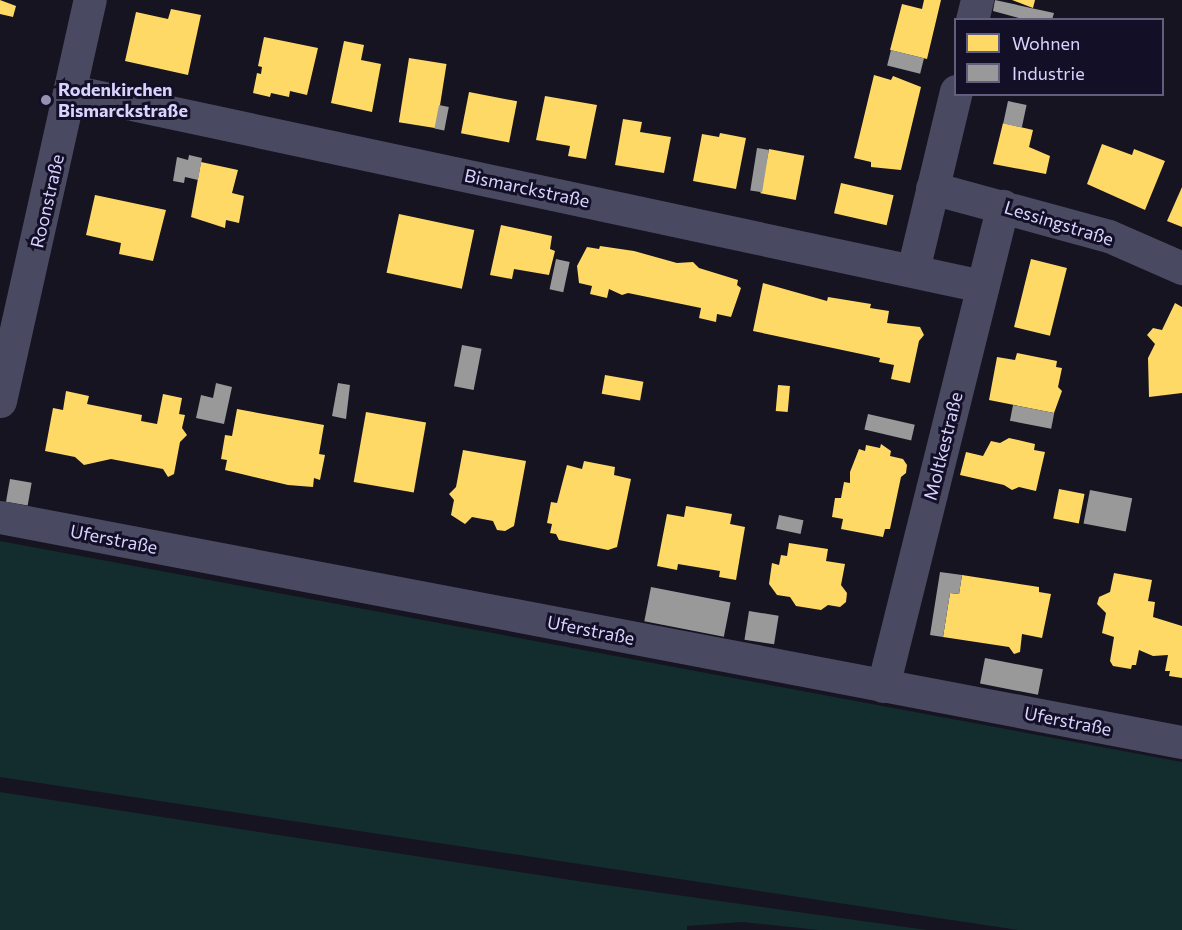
<!DOCTYPE html>
<meta charset="utf-8">
<style>
body{margin:0}
#map{position:relative;width:1182px;height:930px;overflow:hidden;background:#161421;font-family:Commissioner,sans-serif}
div>[style]{position:absolute}
.green>*{inset:0;background:#132c2d}
.homes>*{inset:0;background:#ffd966;transform-origin:0 0}
.industry>*{inset:0;background:#999;transform-origin:0 0}
.minor>*{height:33px;margin:-16.5px;padding:0 16.5px;transform-origin:16.5px;border-radius:16.5px;background:#4a4962}
.dots>*{width:16px;height:16px;translate:-50% -50%;box-sizing:border-box;border:3px solid #130f26;border-radius:50%}
span{translate:-50% -50%;white-space:nowrap;text-align:center;line-height:1.15;-webkit-text-stroke:6px #130f26;paint-order:stroke}
.poi-label{font-size:18px;color:#d9d4ff;font-weight:700}
.left{translate:0 -50%;text-align:left}
.street-label{font-size:18px;color:#d9d4ff}
.legend{position:absolute;left:954px;top:18px;width:210px;height:78px;box-sizing:border-box;background:#130f26;border:2px solid #625e7d;margin:0;padding:8px 10px;list-style:none;font-size:18px;color:#d9d4ff}
.legend li{display:flex;align-items:center;gap:12px;height:30px}
.legend b{width:30px;border:2px solid #625e7d}
</style>
<div id="map">
<div class="green">
<div style="clip-path:polygon(0 541px,1182px 762px,1182px 930px,1018px 930px,0 777px)"></div>
<div style="clip-path:polygon(0 792px,584px 882px,927px 930px,819px 930px,742px 922px,687px 926px,687px 930px,0 930px)"></div>
</div>
<div class="homes">
<div style="clip-path:polygon(0 0,16px 6px,13px 17px,0 14px)"></div>
<div style="clip-path:polygon(924px 0,941px 0,927px 59px,890px 50px,902px 4px,922px 9px)"></div>
<div style="clip-path:polygon(1012px 0,1035px 0,1033px 8px)"></div>
<div style="clip-path:polygon(171px 9px,201px 15px,188px 75px,125px 61px,136px 12px,168px 19px)"></div>
<div style="clip-path:polygon(264px 37px,318px 48px,307px 95px,290px 91px,289px 97px,271px 93px,270px 97px,253px 93px,257px 73px,261px 74px,262px 67px,258px 66px)"></div>
<div style="clip-path:polygon(344px 41px,364px 45px,361px 60px,381px 64px,372px 112px,331px 103px)"></div>
<div style="left:409px;top:58px;width:38px;height:65px;rotate:9deg"></div>
<div style="clip-path:polygon(874px 75px,891px 80px,893px 76px,921px 87px,901px 170px,871px 167px,871px 162px,854px 158px)"></div>
<div style="left:469px;top:92px;width:49px;height:42px;rotate:11deg"></div>
<div style="clip-path:polygon(545px 96px,597px 105px,586px 159px,568px 156px,570px 146px,536px 140px)"></div>
<div style="clip-path:polygon(623px 119px,642px 122px,640px 132px,671px 137px,664px 173px,615px 165px)"></div>
<div style="clip-path:polygon(1003px 123px,1033px 130px,1029px 147px,1050px 156px,1046px 174px,993px 164px)"></div>
<div style="clip-path:polygon(720px 133px,746px 138px,736px 189px,693px 181px,702px 134px,719px 137px)"></div>
<div style="clip-path:polygon(1102px 144px,1132px 155px,1134px 149px,1165px 161px,1145px 210px,1087px 184px)"></div>
<div style="left:769px;top:149px;width:36px;height:45px;rotate:11deg"></div>
<div style="clip-path:polygon(201px 162px,238px 170px,232px 193px,244px 196px,239px 223px,226px 220px,225px 228px,191px 217px)"></div>
<div style="left:841px;top:183px;width:54px;height:31px;rotate:13deg"></div>
<div style="clip-path:polygon(1182px 187px,1182px 227px,1167px 221px)"></div>
<div style="clip-path:polygon(95px 195px,166px 210px,153px 261px,119px 254px,121px 243px,86px 235px)"></div>
<div style="left:399px;top:214px;width:77px;height:60px;rotate:12deg"></div>
<div style="clip-path:polygon(501px 225px,552px 236px,550px 249px,555px 251px,549px 275px,514px 269px,512px 279px,490px 275px)"></div>
<div style="clip-path:polygon(600px 246px,634px 251px,677px 263px,693px 262px,699px 268px,738px 280px,737px 285px,741px 288px,731px 317px,717px 314px,716px 322px,699px 318px,701px 308px,628px 293px,622px 295px,609px 289px,607px 298px,590px 294px,592px 286px,579px 283px,577px 266px,587px 247px,599px 249px)"></div>
<div style="left:1031px;top:259px;width:37px;height:70px;rotate:14deg"></div>
<div style="clip-path:polygon(763px 283px,827px 301px,828px 297px,871px 304px,870px 308px,889px 311px,887px 323px,920px 327px,924px 335px,919px 341px,910px 383px,891px 379px,894px 365px,879px 362px,880px 358px,753px 331px)"></div>
<div style="clip-path:polygon(1175px 303px,1182px 307px,1182px 393px,1149px 397px,1148px 358px,1155px 344px,1147px 335px,1153px 328px,1162px 330px)"></div>
<div style="clip-path:polygon(1017px 353px,1057px 361px,1056px 367px,1062px 368px,1058px 387px,1062px 391px,1054px 413px,989px 400px,997px 357px,1015px 360px)"></div>
<div style="left:605px;top:375px;width:39px;height:19px;rotate:10deg"></div>
<div style="left:778px;top:385px;width:12px;height:26px;rotate:5deg"></div>
<div style="clip-path:polygon(66px 391px,89px 396px,87px 404px,142px 415px,141px 421px,157px 424px,163px 394px,182px 398px,179px 414px,185px 415px,182px 428px,187px 435px,180px 442px,174px 474px,168px 477px,163px 469px,111px 459px,84px 465px,75px 457px,45px 451px,53px 408px,63px 410px)"></div>
<div style="clip-path:polygon(237px 409px,324px 425px,319px 454px,325px 455px,320px 480px,314px 478px,313px 487px,288px 485px,225px 470px,227px 460px,221px 459px,225px 435px,232px 436px)"></div>
<div style="left:366px;top:412px;width:61px;height:71px;rotate:10deg"></div>
<div style="clip-path:polygon(1009px 438px,1035px 444px,1034px 450px,1045px 452px,1036px 491px,1019px 487px,1012px 490px,1004px 485px,960px 475px,966px 452px,983px 456px,991px 441px,1000px 443px)"></div>
<div style="clip-path:polygon(881px 444px,891px 451px,890px 456px,903px 459px,907px 465px,906px 473px,901px 477px,890px 529px,885px 529px,883px 537px,841px 529px,843px 519px,832px 517px,835px 498px,841px 498px,844px 482px,850px 483px,850px 472px,859px 449px,865px 451px,866px 445px,880px 448px)"></div>
<div style="clip-path:polygon(463px 450px,526px 461px,514px 526px,505px 531px,497px 530px,493px 521px,472px 517px,465px 524px,451px 515px,454px 500px,449px 494px,456px 487px)"></div>
<div style="clip-path:polygon(584px 461px,615px 467px,614px 475px,631px 479px,617px 547px,608px 550px,559px 540px,556px 534px,550px 533px,552px 524px,547px 523px,551px 502px,557px 503px,567px 465px,582px 469px)"></div>
<div style="left:1059px;top:489px;width:26px;height:30px;rotate:11deg"></div>
<div style="clip-path:polygon(686px 506px,732px 514px,730px 524px,745px 527px,736px 580px,719px 577px,720px 571px,678px 564px,677px 570px,657px 566px,667px 514px,684px 517px)"></div>
<div style="clip-path:polygon(789px 543px,828px 549px,826px 561px,845px 564px,841px 585px,847px 593px,846px 602px,840px 607px,828px 605px,821px 610px,796px 606px,790px 597px,777px 595px,769px 584px,772px 563px,779px 565px,781px 555px,787px 556px)"></div>
<div style="clip-path:polygon(1114px 573px,1152px 580px,1148px 601px,1155px 602px,1153px 617px,1182px 626px,1182px 678px,1169px 676px,1170px 671px,1165px 671px,1168px 655px,1153px 656px,1139px 650px,1136px 665px,1132px 665px,1131px 669px,1113px 666px,1110px 661px,1114px 637px,1102px 633px,1106px 613px,1097px 604px,1099px 597px,1110px 592px)"></div>
<div style="clip-path:polygon(962px 575px,1039px 587px,1039px 592px,1051px 594px,1042px 638px,1022px 634px,1020px 652px,1014px 654px,1009px 647px,943px 637px,950px 593px,959px 594px)"></div>
</div>
<div class="industry">
<div style="clip-path:polygon(995px 0,1054px 13px,1052px 20px,1026px 20px,993px 11px)"></div>
<div style="left:891px;top:50px;width:34px;height:16px;rotate:14deg"></div>
<div style="left:1008px;top:101px;width:19px;height:23px;rotate:12deg"></div>
<div style="left:439px;top:105px;width:10px;height:24px;rotate:11deg"></div>
<div style="left:757px;top:148px;width:12px;height:43px;rotate:9deg"></div>
<div style="clip-path:polygon(189px 155px,202px 158px,198px 180px,185px 177px,184px 183px,173px 181px,177px 157px,188px 160px)"></div>
<div style="left:556px;top:259px;width:14px;height:31px;rotate:12deg"></div>
<div style="left:462px;top:345px;width:20px;height:42px;rotate:11deg"></div>
<div style="clip-path:polygon(216px 383px,232px 387px,224px 424px,196px 418px,201px 395px,213px 398px)"></div>
<div style="clip-path:polygon(338px 383px,350px 385px,346px 419px,332px 416px)"></div>
<div style="left:1013px;top:405px;width:42px;height:16px;rotate:11deg"></div>
<div style="left:868px;top:414px;width:48px;height:16px;rotate:13deg"></div>
<div style="left:10px;top:479px;width:22px;height:23px;rotate:10deg"></div>
<div style="left:1090px;top:490px;width:43px;height:34px;rotate:11deg"></div>
<div style="left:779px;top:515px;width:25px;height:14px;rotate:12deg"></div>
<div style="clip-path:polygon(940px 572px,962px 575px,959px 594px,950px 593px,943px 637px,930px 635px)"></div>
<div style="left:651px;top:587px;width:81px;height:35px;rotate:11deg"></div>
<div style="left:749px;top:611px;width:30px;height:29px;rotate:9deg"></div>
<div style="left:985px;top:658px;width:59px;height:26px;rotate:11deg"></div>
</div>
<div class="minor">
<div style="left:972px;top:20px;width:21px;rotate:-76deg"></div>
<div style="left:71px;top:91px;width:932px;rotate:12.08deg"></div>
<div style="left:932px;top:188px;width:183px;rotate:15.2deg"></div>
<div style="left:1109px;top:236px;width:80px;rotate:23.7deg"></div>
<div style="left:913px;top:270px;width:184px;rotate:-76.5deg"></div>
<div style="left:0;top:401px;width:411px;rotate:-77.4deg"></div>
<div style="left:0;top:517px;width:1203px;rotate:10.78deg"></div>
<div style="left:883px;top:686px;width:495px;rotate:-76deg"></div>
</div>
<div class="dots">
<div style="left:46px;top:100px;background:#9591b1"></div>
</div>
<div class="poi-label">
<span class="left" style="left:58px;top:100px">Rodenkirchen<br>Bismarckstraße</span>
</div>
<div class="street-label">
<span style="left:527px;top:188px;rotate:12deg">Bismarckstraße</span>
<span style="left:47px;top:201px;rotate:-77deg">Roonstraße</span>
<span style="left:1059px;top:223px;rotate:17deg">Lessingstraße</span>
<span style="left:943px;top:446px;rotate:-76deg">Moltkestraße</span>
<span style="left:114px;top:539px;rotate:11deg">Uferstraße</span>
<span style="left:591px;top:630px;rotate:11deg">Uferstraße</span>
<span style="left:1068px;top:721px;rotate:11deg">Uferstraße</span>
</div>
<ul class="legend">
<li><b style="height:16px;background:#ffd966"></b>Wohnen</li>
<li><b style="height:16px;background:#999"></b>Industrie</li>
</ul>
</div>
